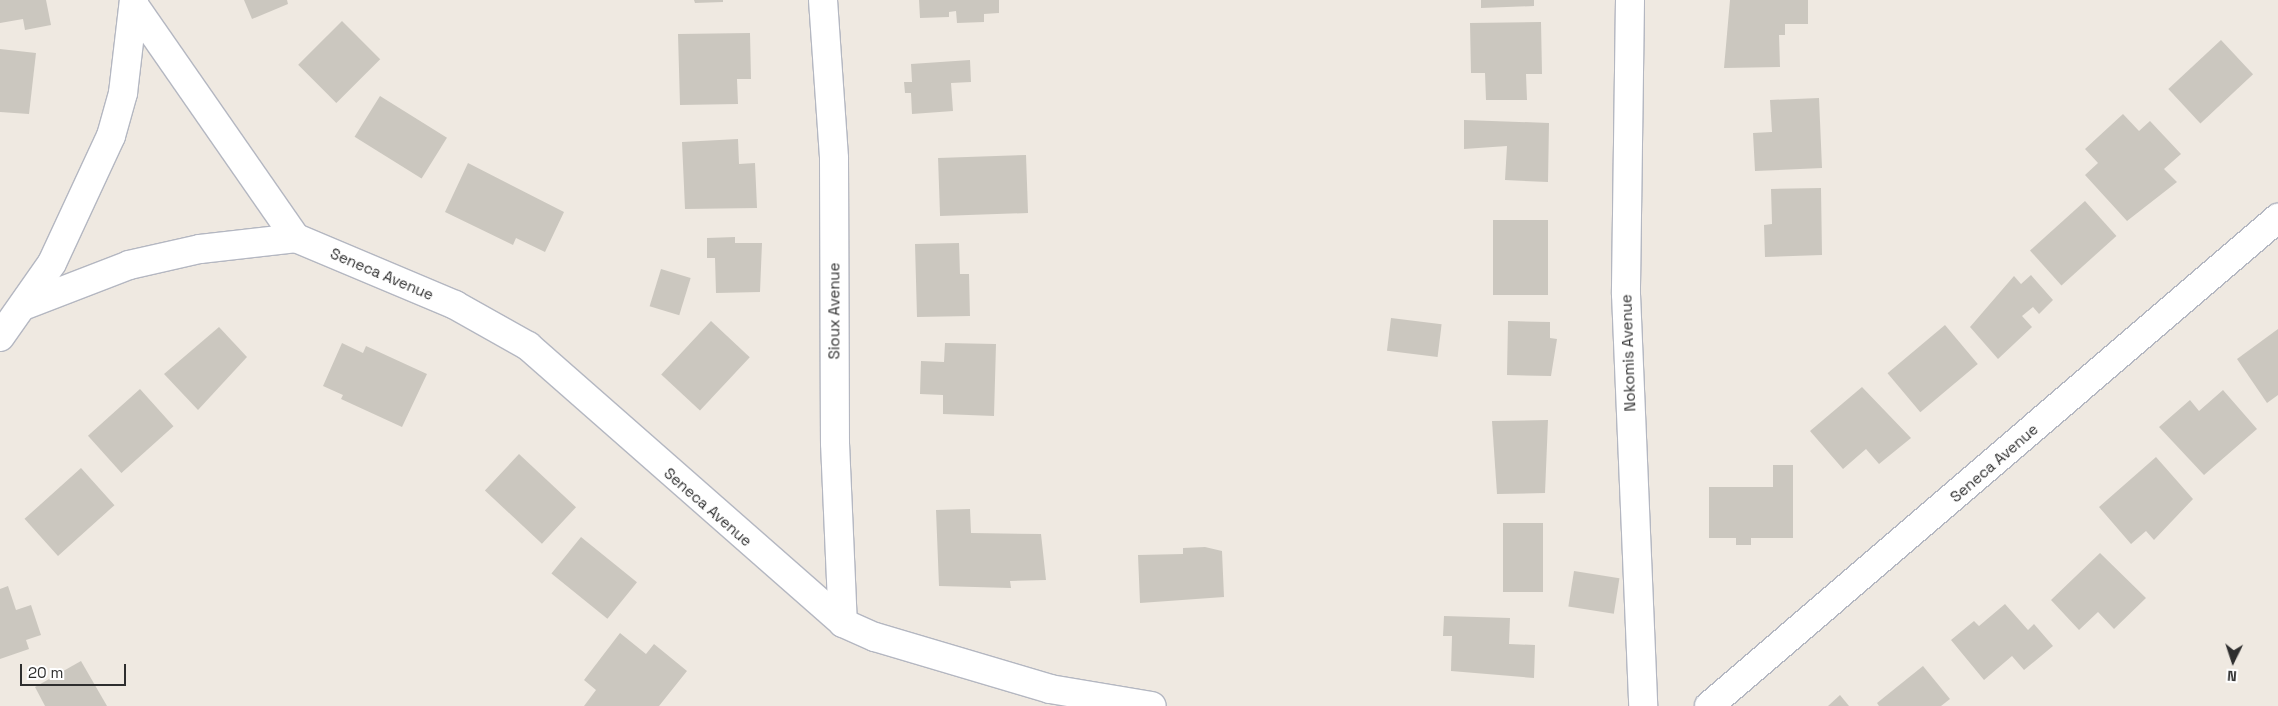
<!DOCTYPE html>
<style>
body{margin:0}
#map{position:relative;width:2278px;height:706px;overflow:hidden;background:#efe9e1;font-family:"Space Grotesk",sans-serif}
div>[style]{position:absolute}
.building>*{inset:0;background:#cbc7bf;transform-origin:0 0}
.roads{filter:drop-shadow(1px 0 #b4b7c1) drop-shadow(-1px 0 #b4b7c1) drop-shadow(0 1px #b4b7c1) drop-shadow(0 -1px #b4b7c1)}
.minor>*{height:28px;margin:-14px;padding:0 14px;transform-origin:14px;border-radius:14px;background:#fff}
span{translate:-50% -50%;white-space:nowrap;text-align:center;line-height:1.15;-webkit-text-stroke:4px #fff;paint-order:stroke}
.street-label{font-size:15px;color:#2e2e2e}
.north{position:absolute;left:2208px;top:636px;width:50px;height:50px;-webkit-text-stroke:4px #fff;paint-order:stroke;rotate:184deg;font-size:14px;font-weight:700;line-height:20px;text-align:center;color:#2e2e2e}
.north::after{content:'';display:block;margin:auto;width:18px;height:22px;background:#2e2e2e;clip-path:polygon(50% 0,100% 100%,50% 72%,0 100%)}
.scale{position:absolute;left:20px;top:664px;width:106px;height:22px;box-sizing:border-box;border:2px solid #2e2e2e;border-top:0;padding-left:6px;font-size:15px;line-height:18px;white-space:nowrap;color:#2e2e2e;-webkit-text-stroke:4px #fff;paint-order:stroke}
</style>
<div id="map">
<div class="building">
<div style="clip-path:polygon(0 0,46px 0,51px 25px,25px 30px,23px 19px,0 23px)"></div>
<div style="clip-path:polygon(244px 0,287px 0,288px 4px,252px 19px)"></div>
<div style="clip-path:polygon(694px 0,723px 0,723px 2px,695px 3px)"></div>
<div style="clip-path:polygon(919px 0,999px 0,999px 13px,984px 14px,984px 22px,957px 23px,956px 11px,949px 12px,949px 17px,920px 18px)"></div>
<div style="clip-path:polygon(1481px 0,1534px 0,1534px 6px,1481px 8px)"></div>
<div style="clip-path:polygon(1730px 0,1808px 0,1808px 24px,1785px 24px,1785px 35px,1779px 35px,1780px 67px,1724px 68px)"></div>
<div style="left:342px;top:21px;width:54px;height:62px;rotate:45deg"></div>
<div style="clip-path:polygon(1541px 22px,1542px 74px,1526px 74px,1527px 100px,1486px 100px,1485px 73px,1471px 73px,1470px 23px)"></div>
<div style="clip-path:polygon(750px 33px,751px 79px,737px 79px,738px 104px,680px 105px,678px 34px)"></div>
<div style="left:2221px;top:40px;width:47px;height:72px;rotate:47deg"></div>
<div style="clip-path:polygon(0 49px,36px 53px,29px 114px,0 112px)"></div>
<div style="clip-path:polygon(970px 60px,971px 82px,951px 83px,953px 111px,912px 114px,911px 93px,905px 93px,904px 82px,912px 82px,911px 64px)"></div>
<div style="left:380px;top:96px;width:79px;height:48px;rotate:32deg"></div>
<div style="clip-path:polygon(1819px 98px,1822px 168px,1755px 171px,1753px 133px,1772px 132px,1770px 100px)"></div>
<div style="clip-path:polygon(2123px 114px,2139px 131px,2150px 121px,2181px 154px,2164px 169px,2177px 182px,2127px 221px,2085px 175px,2098px 163px,2085px 149px)"></div>
<div style="clip-path:polygon(1464px 120px,1549px 123px,1548px 182px,1505px 180px,1507px 146px,1464px 149px)"></div>
<div style="clip-path:polygon(738px 139px,739px 164px,755px 163px,757px 208px,685px 209px,682px 142px)"></div>
<div style="left:1026px;top:155px;width:58px;height:88px;rotate:88deg"></div>
<div style="clip-path:polygon(468px 163px,564px 212px,545px 252px,516px 238px,513px 245px,445px 212px)"></div>
<div style="clip-path:polygon(1821px 188px,1822px 255px,1765px 257px,1764px 225px,1772px 224px,1771px 189px)"></div>
<div style="left:2085px;top:201px;width:47px;height:74px;rotate:48deg"></div>
<div style="left:1493px;top:220px;width:55px;height:75px"></div>
<div style="clip-path:polygon(735px 237px,735px 243px,762px 243px,760px 292px,716px 293px,715px 258px,707px 258px,707px 238px)"></div>
<div style="clip-path:polygon(959px 243px,960px 274px,969px 274px,970px 316px,917px 317px,915px 244px)"></div>
<div style="left:661px;top:269px;width:31px;height:39px;rotate:17deg"></div>
<div style="clip-path:polygon(2031px 275px,2053px 300px,2039px 314px,2033px 307px,2022px 316px,2032px 327px,1998px 359px,1970px 327px,2014px 276px,2021px 284px)"></div>
<div style="left:1391px;top:318px;width:51px;height:33px;rotate:7deg"></div>
<div style="left:711px;top:321px;width:53px;height:73px;rotate:43deg"></div>
<div style="clip-path:polygon(1508px 321px,1550px 322px,1550px 338px,1557px 339px,1551px 376px,1507px 375px)"></div>
<div style="left:1945px;top:325px;width:51px;height:75px;rotate:50deg"></div>
<div style="clip-path:polygon(219px 327px,247px 357px,198px 410px,164px 374px)"></div>
<div style="clip-path:polygon(2278px 329px,2278px 395px,2267px 403px,2237px 359px)"></div>
<div style="clip-path:polygon(342px 343px,363px 353px,366px 346px,427px 374px,402px 427px,341px 399px,343px 395px,323px 386px)"></div>
<div style="clip-path:polygon(945px 343px,996px 344px,994px 416px,943px 414px,943px 395px,920px 394px,921px 361px,944px 362px)"></div>
<div style="clip-path:polygon(1862px 387px,1911px 438px,1879px 464px,1866px 449px,1843px 469px,1810px 431px)"></div>
<div style="left:140px;top:389px;width:50px;height:70px;rotate:48deg"></div>
<div style="clip-path:polygon(2223px 390px,2257px 429px,2204px 475px,2159px 427px,2190px 400px,2199px 411px)"></div>
<div style="clip-path:polygon(1548px 420px,1545px 493px,1497px 494px,1492px 421px)"></div>
<div style="left:519px;top:454px;width:78px;height:50px;rotate:43deg"></div>
<div style="clip-path:polygon(2156px 457px,2193px 499px,2154px 540px,2146px 531px,2131px 544px,2099px 507px)"></div>
<div style="clip-path:polygon(1773px 465px,1793px 465px,1793px 538px,1751px 538px,1751px 545px,1736px 545px,1736px 538px,1709px 538px,1709px 487px,1773px 487px)"></div>
<div style="left:81px;top:468px;width:50px;height:76px;rotate:48deg"></div>
<div style="clip-path:polygon(970px 509px,971px 533px,1041px 534px,1046px 580px,1010px 581px,1011px 588px,939px 586px,936px 510px)"></div>
<div style="left:1503px;top:523px;width:40px;height:69px"></div>
<div style="left:581px;top:537px;width:72px;height:47px;rotate:39deg"></div>
<div style="clip-path:polygon(1205px 547px,1222px 551px,1224px 597px,1140px 603px,1138px 555px,1183px 554px,1183px 548px)"></div>
<div style="clip-path:polygon(2100px 553px,2146px 598px,2114px 629px,2098px 612px,2079px 630px,2051px 600px)"></div>
<div style="left:1574px;top:571px;width:46px;height:36px;rotate:9deg"></div>
<div style="clip-path:polygon(8px 586px,16px 610px,31px 605px,41px 635px,26px 640px,29px 649px,0 659px,0 589px)"></div>
<div style="clip-path:polygon(2005px 604px,2028px 630px,2034px 624px,2053px 646px,2024px 670px,2012px 656px,1984px 680px,1951px 640px,1974px 621px,1979px 626px)"></div>
<div style="clip-path:polygon(1444px 616px,1510px 618px,1509px 644px,1535px 645px,1534px 678px,1451px 671px,1452px 636px,1443px 636px)"></div>
<div style="clip-path:polygon(620px 633px,646px 654px,654px 644px,687px 671px,659px 706px,584px 706px,596px 690px,584px 680px)"></div>
<div style="clip-path:polygon(81px 661px,107px 706px,45px 706px,35px 687px)"></div>
<div style="clip-path:polygon(1923px 666px,1950px 699px,1941px 706px,1879px 706px,1877px 703px)"></div>
<div style="clip-path:polygon(1840px 695px,1849px 706px,1828px 706px)"></div>
</div>
<div class="roads">
<div class="minor">
<div style="left:823px;top:0;width:159px;rotate:86deg"></div>
<div style="left:834px;top:159px;width:284px;rotate:89.8deg"></div>
<div style="left:835px;top:443px;width:180px;rotate:87.5deg"></div>
<div style="left:1630px;top:0;width:294px;rotate:90.8deg"></div>
<div style="left:1626px;top:294px;width:412px;rotate:87.6deg"></div>
<div style="left:136px;top:8px;width:280px;rotate:55.2deg"></div>
<div style="left:23px;top:306px;width:114px;rotate:-21.1deg"></div>
<div style="left:129px;top:265px;width:73px;rotate:-12.7deg"></div>
<div style="left:200px;top:249px;width:97px;rotate:-6.5deg"></div>
<div style="left:296px;top:238px;width:173px;rotate:22.8deg"></div>
<div style="left:455px;top:305px;width:84px;rotate:29.3deg"></div>
<div style="left:528px;top:346px;width:419px;rotate:41.3deg"></div>
<div style="left:843px;top:623px;width:35px;rotate:24deg"></div>
<div style="left:875px;top:637px;width:183px;rotate:16.5deg"></div>
<div style="left:1050px;top:689px;width:103px;rotate:9.5deg"></div>
<div style="left:0;top:337px;width:90px;rotate:-54.9deg"></div>
<div style="left:52px;top:263px;width:140px;rotate:-65.1deg"></div>
<div style="left:111px;top:136px;width:45px;rotate:-74.4deg"></div>
<div style="left:123px;top:93px;width:94px;rotate:-83.3deg"></div>
<div style="left:1709px;top:706px;width:750px;rotate:-40.62deg"></div>
</div>
</div>
<div class="street-label">
<span style="left:382px;top:274px;rotate:23deg">Seneca Avenue</span>
<span style="left:834px;top:311px;rotate:-90deg">Sioux Avenue</span>
<span style="left:1628px;top:353px;rotate:-92deg">Nokomis Avenue</span>
<span style="left:1994px;top:463px;rotate:-41deg">Seneca Avenue</span>
<span style="left:708px;top:507px;rotate:41deg">Seneca Avenue</span>
</div>
<div class="north">N</div>
<div class="scale">20 m</div>
</div>
